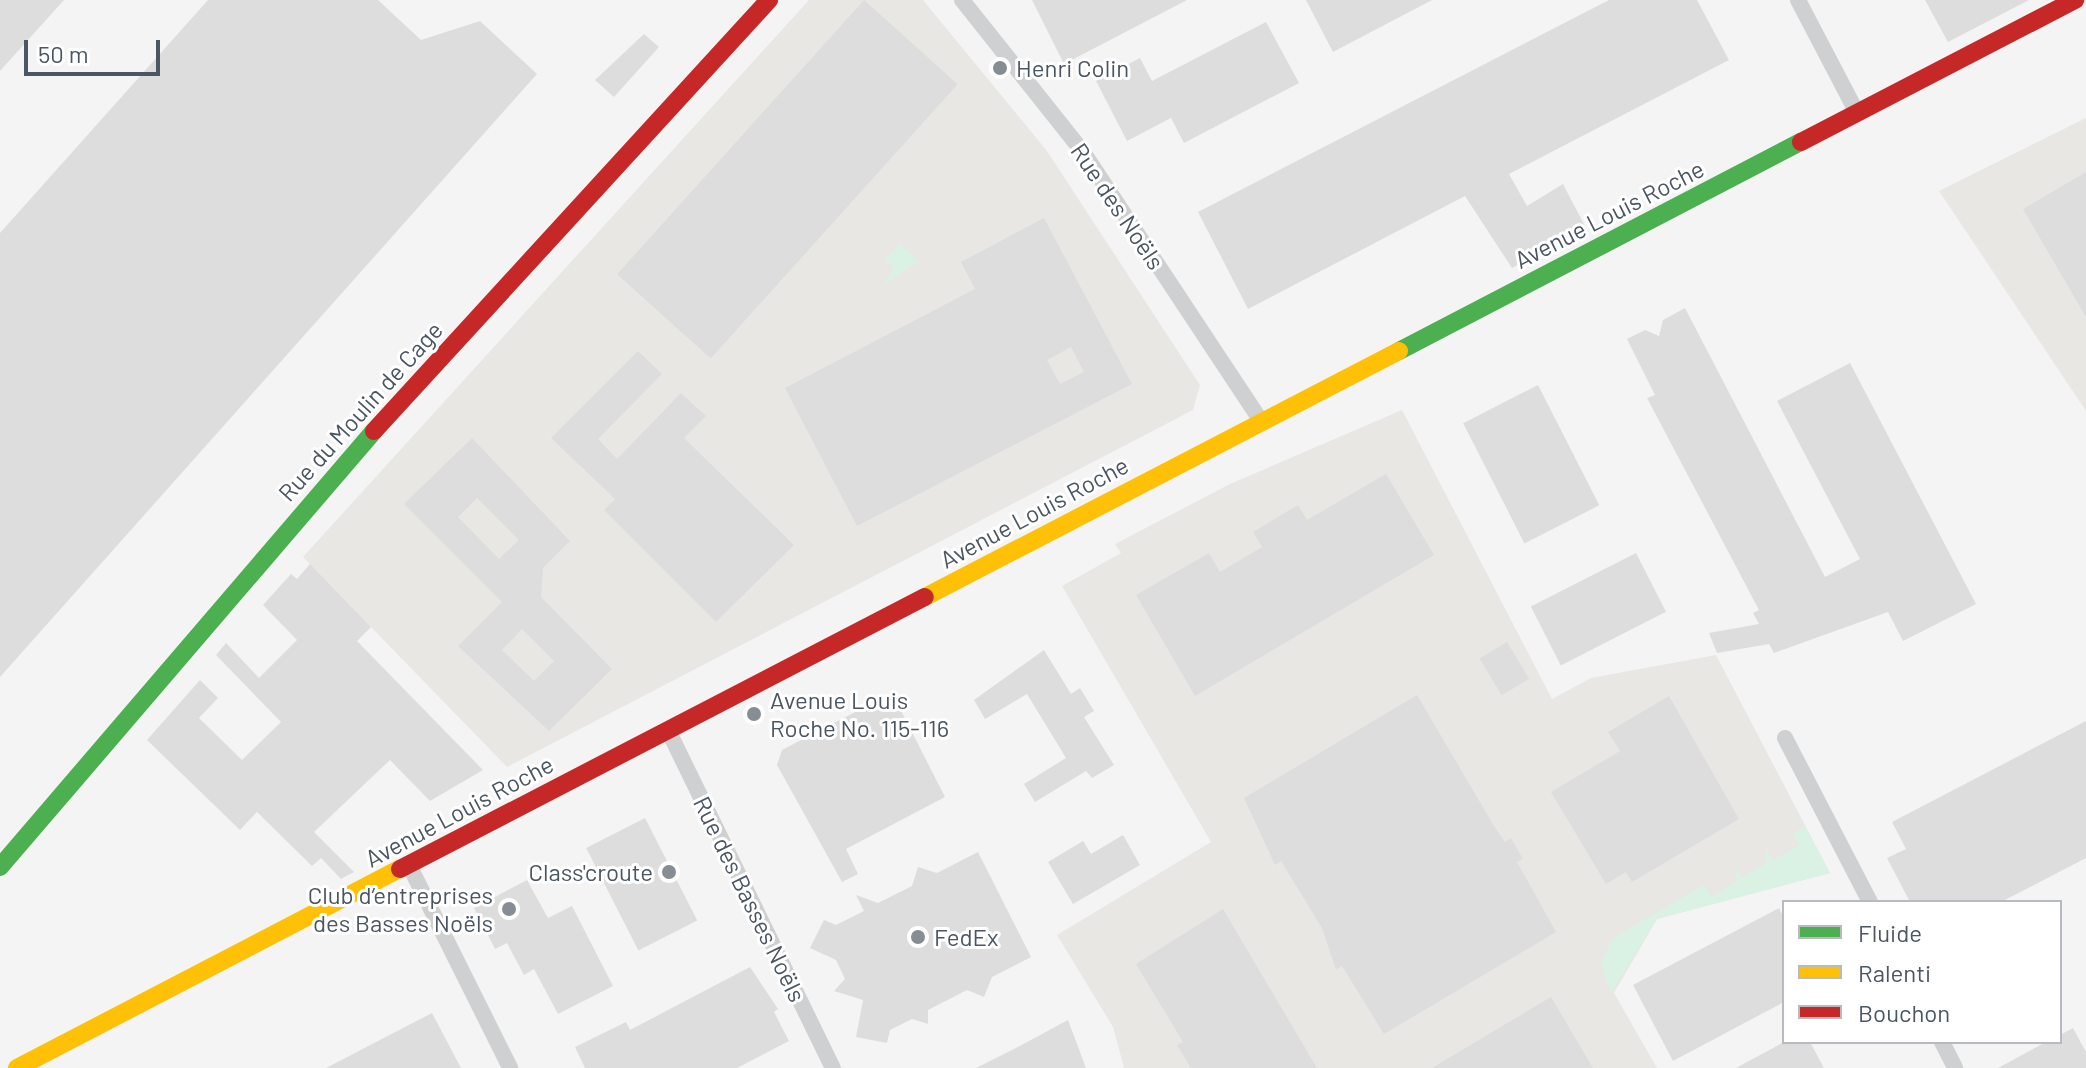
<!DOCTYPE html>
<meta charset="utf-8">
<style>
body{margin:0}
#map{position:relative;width:2086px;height:1068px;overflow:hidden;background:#f4f4f4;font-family:Barlow,sans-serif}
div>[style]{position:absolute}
.commercial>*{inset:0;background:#e8e7e3}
.green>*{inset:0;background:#d9f2e3}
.building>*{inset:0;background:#ddddde;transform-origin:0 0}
.street>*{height:16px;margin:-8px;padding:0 8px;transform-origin:8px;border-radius:8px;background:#ced0d2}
.fast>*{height:18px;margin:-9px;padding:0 9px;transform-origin:9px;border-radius:9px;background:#4caf50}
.slow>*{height:18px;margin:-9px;padding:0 9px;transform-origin:9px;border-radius:9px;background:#ffc107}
.jam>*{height:18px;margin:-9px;padding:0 9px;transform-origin:9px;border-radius:9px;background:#c62828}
.dots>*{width:22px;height:22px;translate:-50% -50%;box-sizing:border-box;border:4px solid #fff;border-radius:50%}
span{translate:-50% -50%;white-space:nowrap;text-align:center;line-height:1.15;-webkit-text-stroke:6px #fff;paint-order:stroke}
.poi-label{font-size:24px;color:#4a5661}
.left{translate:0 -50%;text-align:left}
.right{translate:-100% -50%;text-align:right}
.street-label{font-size:24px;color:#4a5661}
.legend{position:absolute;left:1782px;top:900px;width:280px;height:144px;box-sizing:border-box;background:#fff;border:2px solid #b7bbc0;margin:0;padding:10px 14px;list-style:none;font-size:24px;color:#4a5661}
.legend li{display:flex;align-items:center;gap:16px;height:40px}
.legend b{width:40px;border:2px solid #b7bbc0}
.scale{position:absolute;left:24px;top:40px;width:136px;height:36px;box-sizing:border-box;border:4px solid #4a5661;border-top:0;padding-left:10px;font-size:24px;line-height:28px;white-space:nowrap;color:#4a5661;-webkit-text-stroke:6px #fff;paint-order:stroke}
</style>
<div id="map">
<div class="commercial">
<div style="clip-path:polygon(809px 0,923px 0,1047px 151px,1200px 385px,1193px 410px,507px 767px,303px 557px)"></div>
<div style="clip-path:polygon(2086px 118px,2086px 411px,1939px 191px)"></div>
<div style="clip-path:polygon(1402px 410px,1552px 699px,1591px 678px,1716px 655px,1830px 873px,1657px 919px,1614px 993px,1657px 1068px,1124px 1068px,1113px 1027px,1057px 935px,1211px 842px,1062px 586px,1121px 553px,1115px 544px,1230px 484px)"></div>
</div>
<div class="green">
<div style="clip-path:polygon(899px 244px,919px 261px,882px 287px,894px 268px,885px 259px)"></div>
<div style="clip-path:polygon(1805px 826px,1830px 873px,1657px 919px,1611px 993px,1601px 963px,1613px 938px,1704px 885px,1711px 897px,1737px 882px,1735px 868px,1742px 878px,1767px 863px,1766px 850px,1773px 860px,1800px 845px,1793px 834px)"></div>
</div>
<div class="building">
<div style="clip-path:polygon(0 0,64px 0,0 71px)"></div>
<div style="clip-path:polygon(208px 0,378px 0,421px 40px,480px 21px,537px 74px,0 677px,0 233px)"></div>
<div style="left:864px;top:0;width:126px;height:369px;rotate:42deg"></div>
<div style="clip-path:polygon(1032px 0,1187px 0,1064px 64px)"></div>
<div style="clip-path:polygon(1306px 0,1432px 0,1333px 52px)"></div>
<div style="clip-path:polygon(1609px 0,1697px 0,1729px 60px,1509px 174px,1527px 206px,1563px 184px,1587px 230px,1512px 268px,1465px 196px,1248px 309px,1198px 212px)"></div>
<div style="clip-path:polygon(1925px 0,2029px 0,1948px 42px)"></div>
<div style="clip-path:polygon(1266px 22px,1299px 83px,1184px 143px,1171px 118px,1127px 141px,1096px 81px,1140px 58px,1152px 81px)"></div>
<div style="clip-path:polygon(644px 34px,659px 47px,614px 97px,595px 80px)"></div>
<div style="clip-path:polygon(2086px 172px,2086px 317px,2023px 209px)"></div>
<div style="clip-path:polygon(evenodd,1044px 218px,1132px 384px,857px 526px,785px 388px,975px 289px,961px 262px,1044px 218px,1071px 347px,1084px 372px,1060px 384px,1047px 360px,1071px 347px)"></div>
<div style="clip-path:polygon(1685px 308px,1825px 577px,1860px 559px,1777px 401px,1850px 363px,1976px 604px,1903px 641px,1888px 612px,1774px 653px,1769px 644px,1717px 653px,1709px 633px,1759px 624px,1753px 613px,1759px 610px,1647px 398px,1655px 395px,1627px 339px,1645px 330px,1659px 336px,1663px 320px)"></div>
<div style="clip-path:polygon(638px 351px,662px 374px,598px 439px,617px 459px,681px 393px,706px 416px,684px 438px,794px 545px,716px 622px,604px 510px,615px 499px,551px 438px)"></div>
<div style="left:1538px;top:385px;width:135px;height:84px;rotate:63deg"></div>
<div style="clip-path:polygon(evenodd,472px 438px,570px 541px,543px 568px,541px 597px,612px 669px,549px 731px,458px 646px,502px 602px,404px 504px,472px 438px,477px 498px,519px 540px,499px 559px,458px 517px,477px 498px,472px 438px,522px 629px,554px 661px,534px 681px,502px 650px,522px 629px)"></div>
<div style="clip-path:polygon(1386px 474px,1434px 555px,1195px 696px,1136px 595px,1209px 553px,1220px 572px,1262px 547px,1253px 532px,1298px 505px,1307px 520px)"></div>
<div style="left:1636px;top:553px;width:66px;height:118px;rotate:63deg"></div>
<div style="clip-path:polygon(310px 564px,371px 627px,357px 641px,483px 770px,430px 801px,390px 760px,314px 832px,354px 872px,341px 879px,321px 858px,312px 866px,257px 812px,240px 830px,147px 740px,200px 680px,218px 698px,199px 718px,242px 760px,281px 722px,216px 655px,226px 643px,259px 678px,297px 640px,263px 605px,291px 574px,297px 579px)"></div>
<div style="left:1507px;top:642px;width:43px;height:32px;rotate:59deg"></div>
<div style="clip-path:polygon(1044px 650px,1071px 694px,1080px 688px,1094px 711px,1084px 717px,1114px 765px,1092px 778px,1086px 771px,1035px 802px,1024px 784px,1066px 758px,1027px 694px,985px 719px,974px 700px)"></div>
<div style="clip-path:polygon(892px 693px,945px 797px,846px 849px,858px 874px,842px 882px,777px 765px,782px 750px)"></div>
<div style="clip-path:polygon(1417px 695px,1494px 826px,1505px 842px,1511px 838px,1523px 859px,1517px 862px,1556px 932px,1384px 1034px,1342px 966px,1336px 970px,1322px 928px,1281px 861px,1275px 865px,1244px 798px)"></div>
<div style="clip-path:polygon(1669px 696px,1739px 819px,1632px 882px,1626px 872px,1606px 884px,1551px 792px,1620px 751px,1608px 732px)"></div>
<div style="clip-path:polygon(2086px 721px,2086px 858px,2001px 902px,1910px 902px,1887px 858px,1906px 849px,1892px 822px)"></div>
<div style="left:645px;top:818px;width:115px;height:66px;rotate:63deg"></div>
<div style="clip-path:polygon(1123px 835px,1140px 865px,1073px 904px,1048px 862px,1083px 841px,1091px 854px)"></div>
<div style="clip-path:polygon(978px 852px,1031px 957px,992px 977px,984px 997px,967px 990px,928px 1010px,928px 1024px,912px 1019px,890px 1030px,887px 1043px,856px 1037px,863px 1000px,834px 991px,845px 979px,836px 960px,810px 948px,824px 920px,836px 925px,864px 911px,856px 895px,878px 903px,912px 886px,918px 867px,937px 873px)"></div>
<div style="clip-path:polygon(527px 880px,548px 918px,572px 906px,613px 986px,558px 1014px,534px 969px,524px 975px,507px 943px,495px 949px,474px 908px)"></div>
<div style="clip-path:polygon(1779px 908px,1784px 918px,1784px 1002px,1673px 1061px,1633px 985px)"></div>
<div style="clip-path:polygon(1223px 909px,1317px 1068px,1191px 1068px,1177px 1045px,1183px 1042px,1136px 964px)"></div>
<div style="clip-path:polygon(750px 967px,778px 1009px,774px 1012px,789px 1041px,737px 1068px,585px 1068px,575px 1047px,626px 1022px,630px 1030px)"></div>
<div style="clip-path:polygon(1551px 997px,1593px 1068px,1432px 1068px)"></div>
<div style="clip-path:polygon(432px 1013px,461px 1068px,326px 1068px)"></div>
<div style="clip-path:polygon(1068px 1020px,1086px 1068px,976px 1068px,1014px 1049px)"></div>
<div style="clip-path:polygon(2073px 1028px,2086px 1052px,2086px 1068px,1998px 1068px,2046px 1042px,2060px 1042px,2060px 1035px)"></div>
<div style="clip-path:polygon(1784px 1042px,1810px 1042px,1824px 1068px,1736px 1068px)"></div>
</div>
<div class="street">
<div style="left:962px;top:0;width:194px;rotate:51.5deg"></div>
<div style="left:1083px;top:152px;width:323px;rotate:56.5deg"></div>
<div style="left:1798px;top:0;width:127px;rotate:62.4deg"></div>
<div style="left:668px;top:730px;width:376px;rotate:64deg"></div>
<div style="left:1785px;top:738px;width:185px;rotate:62.6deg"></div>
<div style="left:409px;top:865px;width:227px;rotate:63.5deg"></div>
<div style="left:1942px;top:1042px;width:29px;rotate:63deg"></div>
</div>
<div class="fast">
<div style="left:1399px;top:351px;width:453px;rotate:-27.5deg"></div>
<div style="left:0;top:867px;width:574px;rotate:-49.38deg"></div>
</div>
<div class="slow">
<div style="left:925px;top:597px;width:534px;rotate:-27.43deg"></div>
<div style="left:17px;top:1068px;width:432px;rotate:-27.5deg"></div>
</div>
<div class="jam">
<div style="left:1801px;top:142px;width:309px;rotate:-27.4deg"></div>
<div style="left:374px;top:431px;width:585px;rotate:-47.5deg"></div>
<div style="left:400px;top:869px;width:591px;rotate:-27.39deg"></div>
</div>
<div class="dots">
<div style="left:1000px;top:68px;background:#868d94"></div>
<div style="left:754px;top:714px;background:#868d94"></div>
<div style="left:669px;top:872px;background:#868d94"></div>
<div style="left:509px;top:909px;background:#868d94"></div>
<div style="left:918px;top:937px;background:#868d94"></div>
</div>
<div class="poi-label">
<span class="left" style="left:1016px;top:68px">Henri Colin</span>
<span class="left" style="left:770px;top:714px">Avenue Louis<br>Roche No. 115-116</span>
<span class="right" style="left:653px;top:872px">Class'croute</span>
<span class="right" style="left:493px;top:909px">Club d’entreprises<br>des Basses Noëls</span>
<span class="left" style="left:934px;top:937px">FedEx</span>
</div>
<div class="street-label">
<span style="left:1118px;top:206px;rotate:56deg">Rue des Noëls</span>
<span style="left:1609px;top:214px;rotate:-27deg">Avenue Louis Roche</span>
<span style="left:360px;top:411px;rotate:-48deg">Rue du Moulin de Cage</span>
<span style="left:1034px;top:512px;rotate:-28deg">Avenue Louis Roche</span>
<span style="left:459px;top:811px;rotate:-28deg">Avenue Louis Roche</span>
<span style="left:750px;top:899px;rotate:64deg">Rue des Basses Noëls</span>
</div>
<ul class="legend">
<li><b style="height:10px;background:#4caf50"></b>Fluide</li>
<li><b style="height:10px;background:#ffc107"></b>Ralenti</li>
<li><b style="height:10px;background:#c62828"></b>Bouchon</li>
</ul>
<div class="scale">50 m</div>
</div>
